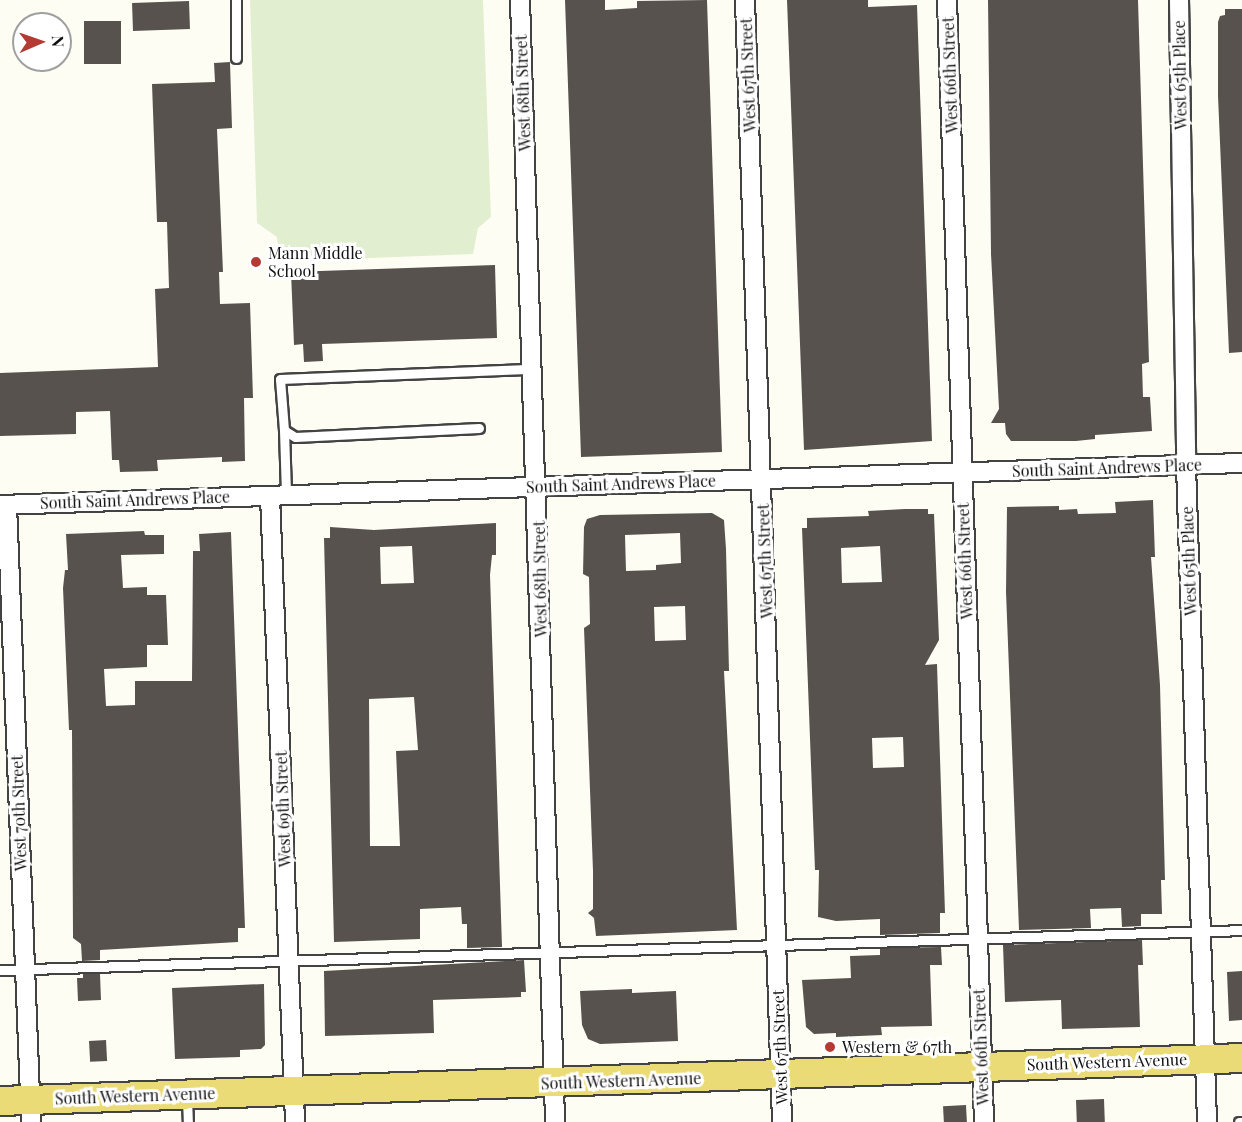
<!DOCTYPE html>
<style>
body{margin:0}
#map{position:relative;width:1242px;height:1122px;overflow:hidden;background:#fefdf4;font-family:"Playfair Display",serif}
div>[style]{position:absolute}
.pitch>*{inset:0;background:#e1eed0}
.building>*{inset:0;background:#57524d;transform-origin:0 0}
.roads{filter:drop-shadow(2px 0 #434343) drop-shadow(-2px 0 #434343) drop-shadow(0 2px #434343) drop-shadow(0 -2px #434343)}
.service>*{height:9px;margin:-4.5px;padding:0 4.5px;transform-origin:4.5px;border-radius:4.5px;background:#fff}
.minor>*{height:18px;margin:-9px;padding:0 9px;transform-origin:9px;border-radius:9px;background:#fff}
.primary>*{height:28px;margin:-14px;padding:0 14px;transform-origin:14px;border-radius:14px;background:#ebdb76}
.dots>*{width:16px;height:16px;translate:-50% -50%;box-sizing:border-box;border:3px solid #fff;border-radius:50%}
span{translate:-50% -50%;white-space:nowrap;text-align:center;line-height:1.15;-webkit-text-stroke:6px #fff;paint-order:stroke}
.street-label{font-size:16px;color:#101010}
.poi-label{font-size:16px;color:#101010}
.left{translate:0 -50%;text-align:left}
.north{position:absolute;left:12px;top:12px;width:60px;height:60px;box-sizing:border-box;background:#fff;border:2px solid #9f9f9f;border-radius:50%;rotate:88deg;font-size:16px;font-weight:700;line-height:24px;text-align:center;color:#101010}
.north::after{content:'';display:block;margin:auto;width:21px;height:27px;background:#b33b34;clip-path:polygon(50% 0,100% 100%,50% 72%,0 100%)}
</style>
<div id="map">
<div class="pitch">
<div style="clip-path:polygon(250px 0,483px 0,491px 217px,478px 228px,473px 254px,294px 261px,293px 252px,278px 250px,277px 237px,257px 223px)"></div>
</div>
<div class="building">
<div style="clip-path:polygon(565px 0,605px 0,605px 10px,637px 8px,637px 1px,707px 0,722px 452px,581px 457px)"></div>
<div style="clip-path:polygon(787px 0,868px 0,868px 7px,917px 5px,932px 441px,804px 450px)"></div>
<div style="clip-path:polygon(988px 0,1138px 0,1149px 362px,1142px 364px,1143px 397px,1150px 397px,1152px 431px,1095px 435px,1095px 439px,1076px 441px,1011px 441px,1006px 434px,1005px 423px,991px 423px,999px 409px,991px 254px)"></div>
<div style="left:189px;top:1px;width:28px;height:57px;rotate:88deg"></div>
<div style="clip-path:polygon(1225px 9px,1242px 9px,1242px 352px,1229px 353px,1218px 96px,1218px 22px,1220px 16px,1225px 15px)"></div>
<div style="left:121px;top:21px;width:43px;height:37px;rotate:90deg"></div>
<div style="clip-path:polygon(230px 62px,232px 128px,217px 129px,223px 272px,219px 272px,220px 304px,250px 303px,253px 398px,244px 398px,245px 461px,222px 462px,222px 457px,157px 460px,158px 471px,120px 472px,119px 460px,112px 460px,110px 411px,76px 412px,76px 434px,0 436px,0 373px,158px 367px,155px 289px,169px 288px,167px 222px,157px 222px,152px 84px,215px 82px,214px 63px)"></div>
<div style="clip-path:polygon(495px 265px,497px 338px,322px 344px,323px 361px,304px 362px,303px 344px,294px 345px,291px 272px)"></div>
<div style="clip-path:polygon(1153px 500px,1155px 557px,1151px 557px,1160px 685px,1165px 880px,1161px 880px,1162px 914px,1141px 914px,1141px 926px,1122px 927px,1121px 908px,1090px 909px,1091px 928px,1019px 930px,1006px 592px,1007px 507px,1059px 506px,1059px 510px,1077px 509px,1078px 514px,1116px 513px,1115px 502px)"></div>
<div style="clip-path:polygon(evenodd,905px 509px,928px 509px,928px 514px,934px 514px,939px 640px,925px 665px,937px 664px,945px 913px,940px 913px,940px 933px,880px 935px,880px 919px,836px 921px,818px 917px,819px 870px,815px 870px,802px 528px,807px 528px,807px 518px,869px 516px,868px 511px,905px 509px,880px 546px,882px 582px,842px 583px,841px 548px,880px 546px,905px 509px,903px 737px,904px 767px,873px 768px,872px 738px,903px 737px)"></div>
<div style="clip-path:polygon(evenodd,712px 513px,724px 520px,726px 549px,729px 671px,724px 671px,737px 930px,596px 936px,594px 918px,588px 913px,593px 909px,593px 871px,584px 628px,590px 624px,589px 577px,583px 574px,584px 527px,587px 519px,600px 515px,712px 513px,680px 533px,681px 563px,656px 565px,656px 570px,626px 571px,625px 535px,680px 533px,712px 513px,685px 606px,686px 640px,655px 641px,654px 607px,685px 606px)"></div>
<div style="clip-path:polygon(evenodd,496px 523px,496px 555px,492px 555px,490px 575px,502px 947px,467px 948px,467px 924px,462px 924px,461px 907px,420px 909px,420px 939px,334px 942px,324px 538px,330px 538px,330px 527px,374px 530px,496px 523px,412px 546px,414px 583px,381px 584px,380px 547px,412px 546px,496px 523px,414px 697px,418px 750px,396px 751px,400px 846px,370px 846px,369px 699px,414px 697px)"></div>
<div style="clip-path:polygon(144px 531px,145px 535px,164px 535px,164px 554px,121px 555px,123px 588px,147px 587px,147px 595px,166px 595px,168px 645px,147px 645px,147px 667px,104px 669px,106px 706px,135px 705px,135px 681px,192px 681px,193px 551px,200px 551px,199px 534px,231px 532px,245px 928px,238px 928px,238px 942px,100px 950px,100px 960px,82px 961px,81px 944px,73px 938px,72px 730px,69px 730px,63px 588px,65px 570px,68px 570px,66px 534px)"></div>
<div style="clip-path:polygon(1142px 940px,1143px 965px,1138px 965px,1140px 1027px,1062px 1029px,1061px 1000px,1005px 1002px,1003px 945px)"></div>
<div style="clip-path:polygon(941px 947px,942px 965px,930px 965px,932px 1026px,881px 1027px,882px 1035px,836px 1037px,836px 1033px,814px 1034px,806px 1027px,802px 980px,851px 978px,850px 956px,880px 955px,880px 948px)"></div>
<div style="clip-path:polygon(524px 960px,526px 992px,521px 992px,521px 997px,433px 1000px,434px 1033px,325px 1036px,324px 971px)"></div>
<div style="clip-path:polygon(1242px 971px,1242px 1020px,1229px 1021px,1227px 972px)"></div>
<div style="clip-path:polygon(83px 974px,100px 974px,101px 1000px,78px 1001px,77px 978px,83px 978px)"></div>
<div style="clip-path:polygon(264px 984px,265px 1045px,261px 1049px,240px 1050px,240px 1057px,175px 1059px,172px 988px)"></div>
<div style="clip-path:polygon(632px 989px,632px 993px,676px 991px,678px 1041px,600px 1044px,588px 1039px,582px 1025px,580px 991px)"></div>
<div style="left:106px;top:1040px;width:21px;height:17px;rotate:87deg"></div>
<div style="left:1104px;top:1099px;width:23px;height:28px;rotate:88deg"></div>
<div style="left:966px;top:1105px;width:17px;height:23px;rotate:87deg"></div>
</div>
<div class="roads">
<div class="service">
<div style="left:236px;top:0;width:58px;rotate:90deg"></div>
<div style="left:479px;top:428px;width:184px;rotate:177.2deg"></div>
<div style="left:295px;top:437px;width:13px;rotate:-148deg"></div>
<div style="left:284px;top:430px;width:51px;rotate:-94.5deg"></div>
<div style="left:280px;top:379px;width:253px;rotate:-2.3deg"></div>
<div style="left:284px;top:430px;width:65px;rotate:88.2deg"></div>
<div style="left:0;top:970px;width:1243px;rotate:-1.84deg"></div>
<div style="left:187px;top:1097px;width:25px;rotate:88deg"></div>
<div style="left:1239px;top:1122px;width:3px"></div>
</div>
<div class="minor">
<div style="left:520px;top:0;width:1123px;rotate:88.21deg"></div>
<div style="left:745px;top:0;width:1123px;rotate:88.11deg"></div>
<div style="left:947px;top:0;width:1123px;rotate:88.11deg"></div>
<div style="left:1179px;top:0;width:465px;rotate:89.1deg"></div>
<div style="left:1186px;top:465px;width:657px;rotate:88.17deg"></div>
<div style="left:270px;top:496px;width:626px;rotate:87.71deg"></div>
<div style="left:0;top:505px;width:1243px;rotate:-1.94deg"></div>
<div style="left:7px;top:505px;width:617px;rotate:87.77deg"></div>
</div>
<div class="primary">
<div style="left:0;top:1101px;width:1243px;rotate:-1.98deg"></div>
</div>
</div>
<div class="dots">
<div style="left:256px;top:262px;background:#b33b34"></div>
<div style="left:830px;top:1047px;background:#b33b34"></div>
</div>
<div class="street-label">
<span style="left:748px;top:75px;rotate:-92deg">West 67th Street</span>
<span style="left:950px;top:75px;rotate:-92deg">West 66th Street</span>
<span style="left:1180px;top:75px;rotate:-91deg">West 65th Place</span>
<span style="left:523px;top:93px;rotate:-92deg">West 68th Street</span>
<span style="left:1107px;top:468px;rotate:-2deg">South Saint Andrews Place</span>
<span style="left:621px;top:484px;rotate:-2deg">South Saint Andrews Place</span>
<span style="left:135px;top:500px;rotate:-2deg">South Saint Andrews Place</span>
<span style="left:765px;top:561px;rotate:-92deg">West 67th Street</span>
<span style="left:965px;top:561px;rotate:-92deg">West 66th Street</span>
<span style="left:1189px;top:561px;rotate:-92deg">West 65th Place</span>
<span style="left:540px;top:579px;rotate:-91deg">West 68th Street</span>
<span style="left:283px;top:809px;rotate:-92deg">West 69th Street</span>
<span style="left:19px;top:813px;rotate:-92deg">West 70th Street</span>
<span style="left:780px;top:1047px;rotate:-92deg">West 67th Street</span>
<span style="left:981px;top:1047px;rotate:-92deg">West 66th Street</span>
<span style="left:1107px;top:1062px;rotate:-2deg">South Western Avenue</span>
<span style="left:621px;top:1081px;rotate:-2deg">South Western Avenue</span>
<span style="left:135px;top:1096px;rotate:-2deg">South Western Avenue</span>
</div>
<div class="poi-label">
<span class="left" style="left:268px;top:262px">Mann Middle<br>School</span>
<span class="left" style="left:842px;top:1047px">Western &amp; 67th</span>
</div>
<div class="north">N</div>
</div>
